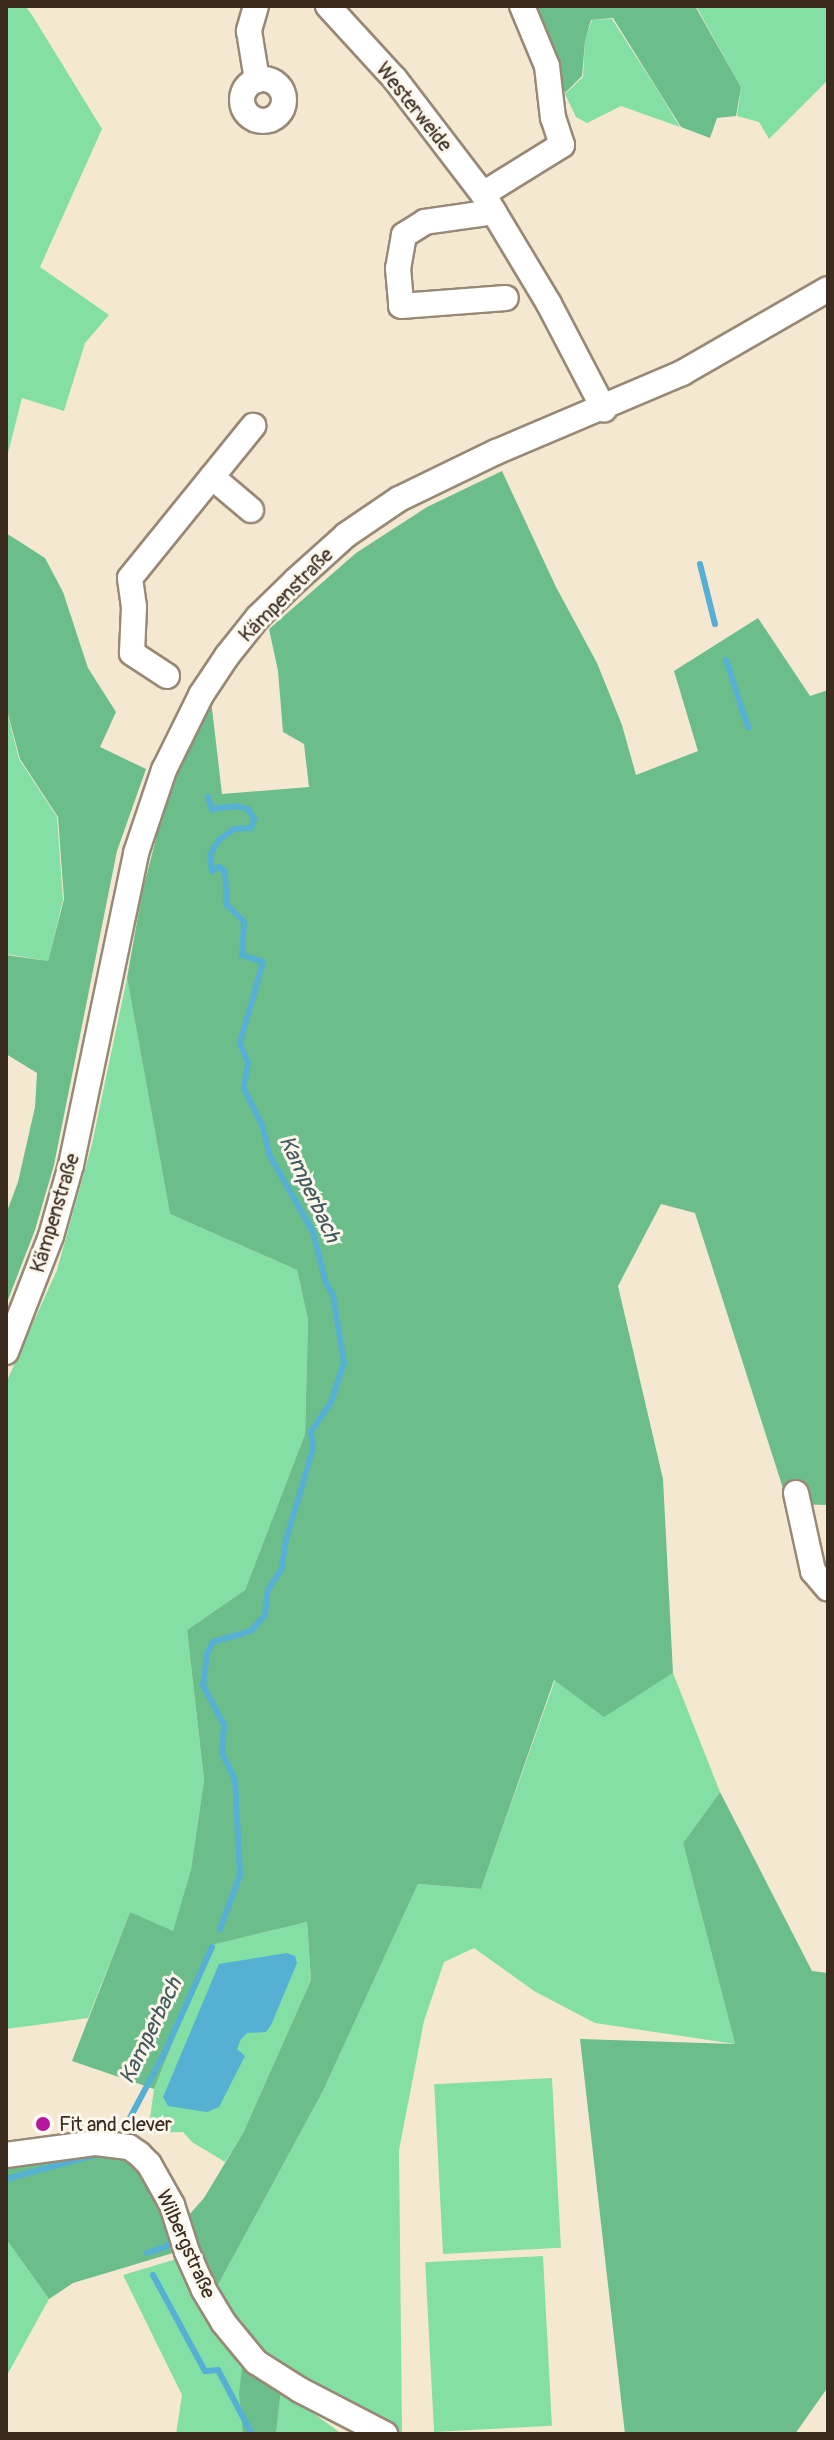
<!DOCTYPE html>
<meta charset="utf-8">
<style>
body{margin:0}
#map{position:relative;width:834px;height:2440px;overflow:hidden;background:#f4e8d0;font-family:Pangolin,sans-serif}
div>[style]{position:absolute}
.green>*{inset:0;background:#84dfa5;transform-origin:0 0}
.forest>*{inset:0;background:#6bbe8a}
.water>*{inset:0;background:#55b0d3}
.stream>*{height:6px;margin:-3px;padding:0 3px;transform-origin:3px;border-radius:3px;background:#55b0d3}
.roads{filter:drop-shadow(2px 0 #988977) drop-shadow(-2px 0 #988977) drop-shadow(0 2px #988977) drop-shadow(0 -2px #988977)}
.minor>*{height:24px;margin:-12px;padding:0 12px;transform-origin:12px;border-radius:12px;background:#fff}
.minor>.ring{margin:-12px;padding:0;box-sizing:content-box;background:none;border:24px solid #fff;border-radius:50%}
.dots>*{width:22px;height:22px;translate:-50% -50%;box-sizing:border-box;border:4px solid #fbf7ec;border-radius:50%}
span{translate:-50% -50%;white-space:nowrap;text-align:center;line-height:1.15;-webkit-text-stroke:6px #fbf7ec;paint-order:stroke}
.street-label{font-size:20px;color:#3b2a1e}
.poi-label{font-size:20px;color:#3b2a1e}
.left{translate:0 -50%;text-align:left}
.water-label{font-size:22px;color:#44595d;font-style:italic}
.frame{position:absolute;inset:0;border:8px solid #3b2a1e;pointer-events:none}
</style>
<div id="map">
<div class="green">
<div style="clip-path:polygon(6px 6px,25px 6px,32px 15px,102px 129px,40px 267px,109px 315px,85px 343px,64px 411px,22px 398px,6px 461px)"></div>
<div style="clip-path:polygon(696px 6px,828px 6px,828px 80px,769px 139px,759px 122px,737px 116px,741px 87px)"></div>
<div style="clip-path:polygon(612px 19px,660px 94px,680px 127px,621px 106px,587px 123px,576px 117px,565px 94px,583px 77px,585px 40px,592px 20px)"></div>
<div style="clip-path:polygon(6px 708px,19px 759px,57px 817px,63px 900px,48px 961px,6px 954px)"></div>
<div style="clip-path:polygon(127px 978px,170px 1214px,297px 1270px,308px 1320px,305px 1434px,245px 1590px,187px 1630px,204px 1780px,191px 1869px,173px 1932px,130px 1912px,88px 2018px,6px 2029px,6px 1383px,57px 1270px,92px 1144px)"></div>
<div style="clip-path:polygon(673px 1673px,720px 1792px,683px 1843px,735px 2044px,595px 2023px,534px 1991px,474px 1948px,444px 1962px,424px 2021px,399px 2150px,402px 2434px,394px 2434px,260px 2359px,212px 2296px,323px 2091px,418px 1884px,481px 1889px,555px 1680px,604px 1716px)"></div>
<div style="clip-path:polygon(307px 1922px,311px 1980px,243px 2133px,225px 2162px,192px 2142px,183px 2132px,148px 2133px,154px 2089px,212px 1945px)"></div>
<div style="left:552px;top:2078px;width:170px;height:118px;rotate:87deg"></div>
<div style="clip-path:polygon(6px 2239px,49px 2299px,6px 2377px)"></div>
<div style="left:543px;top:2256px;width:170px;height:118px;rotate:87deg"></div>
<div style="clip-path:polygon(183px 2257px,243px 2359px,243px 2434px,176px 2434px,182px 2395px,123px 2275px)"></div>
<div style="clip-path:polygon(281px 2390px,342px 2434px,276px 2434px)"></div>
</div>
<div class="forest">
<div style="clip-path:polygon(531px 6px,695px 6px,741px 87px,736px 116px,717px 118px,710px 138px,681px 127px,613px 18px,591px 20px,585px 41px,582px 76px,565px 93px,542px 26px)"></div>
<div style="clip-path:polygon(502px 471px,556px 587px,597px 663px,622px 725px,636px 775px,698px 751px,674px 671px,758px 618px,810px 696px,828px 690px,828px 1505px,788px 1504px,695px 1213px,661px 1204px,618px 1286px,663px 1479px,673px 1673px,604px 1717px,554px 1680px,481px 1889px,418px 1884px,323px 2091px,212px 2296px,180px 2225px,204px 2198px,243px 2133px,311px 1980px,307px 1922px,212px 1945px,154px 2089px,72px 2061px,130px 1912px,173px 1931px,191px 1869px,204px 1780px,187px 1630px,245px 1590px,305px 1434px,308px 1320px,297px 1270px,170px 1214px,127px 978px,142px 893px,174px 769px,211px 700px,222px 794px,309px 787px,304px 744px,283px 732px,278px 671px,269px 629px,356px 553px,427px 507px)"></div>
<div style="clip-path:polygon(6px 533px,45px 558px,63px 592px,88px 668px,116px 712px,100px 747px,146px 769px,117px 851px,54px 1165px,35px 1230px,6px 1305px,6px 1214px,18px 1182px,35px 1107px,37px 1073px,6px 1054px,6px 955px,48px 961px,64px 899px,58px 817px,20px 759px,6px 707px)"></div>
<div style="clip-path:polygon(720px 1792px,812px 1971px,828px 1973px,828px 2387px,795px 2434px,625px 2434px,580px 2039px,735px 2044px,683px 1843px)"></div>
<div style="clip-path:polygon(96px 2148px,137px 2157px,183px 2250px,73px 2283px,49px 2299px,6px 2239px,6px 2160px)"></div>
<div style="clip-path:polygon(243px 2359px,281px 2390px,276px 2434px,243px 2434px,239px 2394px)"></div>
</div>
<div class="water">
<div style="clip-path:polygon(287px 1953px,295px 1956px,297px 1963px,271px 2025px,266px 2032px,247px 2033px,241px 2039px,237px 2049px,245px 2056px,219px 2107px,207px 2112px,168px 2106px,163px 2097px,219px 1964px)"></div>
</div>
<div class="stream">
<div style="left:700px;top:564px;width:62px;rotate:76deg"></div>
<div style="left:726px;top:660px;width:71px;rotate:71.8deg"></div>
<div style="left:208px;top:797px;width:13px;rotate:72deg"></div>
<div style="left:212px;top:809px;width:23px;rotate:-7deg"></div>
<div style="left:235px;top:806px;width:13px;rotate:13deg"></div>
<div style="left:248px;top:809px;width:12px;rotate:59deg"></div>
<div style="left:254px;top:819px;width:9px;rotate:108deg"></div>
<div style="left:251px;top:828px;width:17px;rotate:177deg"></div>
<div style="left:234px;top:829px;width:19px;rotate:144deg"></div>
<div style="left:219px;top:840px;width:17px;rotate:121deg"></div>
<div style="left:210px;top:855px;width:16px;rotate:83deg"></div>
<div style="left:212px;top:871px;width:8px;rotate:-30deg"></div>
<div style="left:219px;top:867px;width:7px;rotate:34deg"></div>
<div style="left:225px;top:871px;width:34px;rotate:87deg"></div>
<div style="left:227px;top:905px;width:24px;rotate:45deg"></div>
<div style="left:244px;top:922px;width:33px;rotate:93deg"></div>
<div style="left:242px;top:955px;width:22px;rotate:18deg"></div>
<div style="left:263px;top:962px;width:84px;rotate:105.9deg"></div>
<div style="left:240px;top:1043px;width:22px;rotate:68deg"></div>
<div style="left:248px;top:1063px;width:26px;rotate:99deg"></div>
<div style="left:244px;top:1089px;width:40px;rotate:63.4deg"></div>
<div style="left:262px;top:1125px;width:32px;rotate:76deg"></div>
<div style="left:270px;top:1156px;width:87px;rotate:60.5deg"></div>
<div style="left:313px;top:1232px;width:53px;rotate:75.7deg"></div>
<div style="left:326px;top:1283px;width:14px;rotate:60deg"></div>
<div style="left:333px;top:1295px;width:69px;rotate:80.8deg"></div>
<div style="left:344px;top:1363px;width:41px;rotate:108.4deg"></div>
<div style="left:331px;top:1402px;width:36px;rotate:124deg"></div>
<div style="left:311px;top:1432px;width:17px;rotate:83deg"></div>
<div style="left:313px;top:1449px;width:95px;rotate:106.5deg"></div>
<div style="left:286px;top:1540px;width:30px;rotate:99deg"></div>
<div style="left:281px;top:1570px;width:23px;rotate:124deg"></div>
<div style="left:268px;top:1589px;width:26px;rotate:97deg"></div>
<div style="left:265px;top:1615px;width:21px;rotate:131deg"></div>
<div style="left:251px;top:1631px;width:40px;rotate:164deg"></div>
<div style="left:213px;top:1642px;width:13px;rotate:117deg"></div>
<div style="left:207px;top:1654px;width:31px;rotate:97deg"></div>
<div style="left:203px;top:1685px;width:45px;rotate:62.3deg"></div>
<div style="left:224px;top:1725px;width:28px;rotate:94deg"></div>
<div style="left:222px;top:1753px;width:30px;rotate:64deg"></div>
<div style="left:235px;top:1780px;width:95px;rotate:87deg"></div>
<div style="left:240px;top:1875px;width:58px;rotate:110.3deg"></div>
<div style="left:123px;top:2131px;width:89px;rotate:-62deg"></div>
<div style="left:165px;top:2052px;width:115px;rotate:-65.9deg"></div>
<div style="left:6px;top:2179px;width:96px;rotate:-15deg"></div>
<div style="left:147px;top:2253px;width:21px;rotate:-19deg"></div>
<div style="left:167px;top:2246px;width:10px;rotate:-53deg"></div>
<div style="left:153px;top:2275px;width:109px;rotate:61.6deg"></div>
<div style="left:205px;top:2371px;width:13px;rotate:-4deg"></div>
<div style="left:218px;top:2370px;width:72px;rotate:62deg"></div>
</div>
<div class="roads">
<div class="minor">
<div style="left:256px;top:6px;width:26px;rotate:106deg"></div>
<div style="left:249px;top:31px;width:50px;rotate:80.7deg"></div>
<div style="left:328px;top:6px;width:99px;rotate:47.5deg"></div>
<div style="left:395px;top:79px;width:145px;rotate:52.6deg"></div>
<div style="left:483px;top:194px;width:128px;rotate:59deg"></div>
<div style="left:549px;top:304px;width:119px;rotate:62.4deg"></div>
<div class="ring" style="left:242px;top:79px;width:18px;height:18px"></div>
<div style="left:483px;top:194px;width:93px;rotate:-31.8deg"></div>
<div style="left:562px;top:145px;width:28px;rotate:-108deg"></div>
<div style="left:553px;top:118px;width:52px;rotate:-96.6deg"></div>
<div style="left:547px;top:66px;width:65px;rotate:-112.6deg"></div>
<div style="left:494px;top:212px;width:70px;rotate:171.8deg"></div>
<div style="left:425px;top:222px;width:25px;rotate:148deg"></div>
<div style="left:404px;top:235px;width:34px;rotate:100deg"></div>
<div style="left:398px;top:268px;width:38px;rotate:85deg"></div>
<div style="left:401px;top:306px;width:105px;rotate:-4.4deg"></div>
<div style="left:212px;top:477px;width:51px;rotate:40.2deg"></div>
<div style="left:167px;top:676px;width:42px;rotate:-146.7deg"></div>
<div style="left:132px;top:653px;width:46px;rotate:-87.5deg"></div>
<div style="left:134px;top:607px;width:29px;rotate:-98deg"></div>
<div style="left:130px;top:578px;width:196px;rotate:-51deg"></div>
<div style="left:6px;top:1352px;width:124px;rotate:-68.8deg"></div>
<div style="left:51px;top:1236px;width:74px;rotate:-74.3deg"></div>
<div style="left:71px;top:1165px;width:319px;rotate:-78.2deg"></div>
<div style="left:136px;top:853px;width:88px;rotate:-71.4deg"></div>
<div style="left:164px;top:770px;width:84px;rotate:-63.7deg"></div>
<div style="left:201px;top:695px;width:47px;rotate:-56.3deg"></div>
<div style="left:227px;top:656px;width:50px;rotate:-51.5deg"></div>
<div style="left:258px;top:617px;width:52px;rotate:-44.2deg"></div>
<div style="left:295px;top:581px;width:69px;rotate:-42deg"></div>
<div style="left:346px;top:535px;width:64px;rotate:-34.2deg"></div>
<div style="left:399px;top:499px;width:108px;rotate:-25.9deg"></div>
<div style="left:496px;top:452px;width:202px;rotate:-23deg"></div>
<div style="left:682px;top:373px;width:168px;rotate:-29.9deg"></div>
<div style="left:796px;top:1493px;width:80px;rotate:77.7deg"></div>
<div style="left:813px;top:1571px;width:23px;rotate:50deg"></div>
<div style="left:6px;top:2155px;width:91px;rotate:-7.6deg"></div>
<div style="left:96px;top:2143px;width:33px;rotate:7deg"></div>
<div style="left:129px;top:2147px;width:12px;rotate:35deg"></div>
<div style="left:139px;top:2154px;width:14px;rotate:45deg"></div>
<div style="left:149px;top:2164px;width:47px;rotate:60.7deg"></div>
<div style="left:172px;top:2205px;width:49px;rotate:72.3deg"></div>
<div style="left:187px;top:2252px;width:42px;rotate:65.9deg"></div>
<div style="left:204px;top:2290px;width:37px;rotate:59deg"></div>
<div style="left:223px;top:2322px;width:52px;rotate:50.5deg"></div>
<div style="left:256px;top:2362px;width:52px;rotate:32.5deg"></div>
<div style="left:300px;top:2390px;width:96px;rotate:27.4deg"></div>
</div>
</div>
<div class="dots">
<div style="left:43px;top:2124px;background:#b5179e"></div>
</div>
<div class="street-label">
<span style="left:414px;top:107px;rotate:51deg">Westerweide</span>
<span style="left:286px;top:595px;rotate:-45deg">Kämpenstraße</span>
<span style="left:55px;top:1213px;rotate:-73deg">Kämpenstraße</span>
<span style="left:186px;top:2244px;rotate:66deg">Wilbergstraße</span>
</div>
<div class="poi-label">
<span class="left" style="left:59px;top:2124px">Fit and clever</span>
</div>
<div class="water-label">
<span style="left:309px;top:1189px;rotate:65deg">Kamperbach</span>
<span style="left:151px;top:2031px;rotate:-64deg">Kamperbach</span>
</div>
<div class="frame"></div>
</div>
